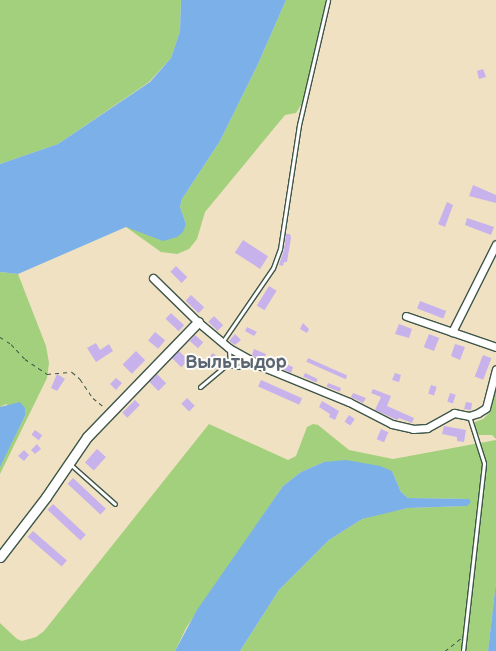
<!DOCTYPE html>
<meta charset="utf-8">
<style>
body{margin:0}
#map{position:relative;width:496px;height:651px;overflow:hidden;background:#f0e1c2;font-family:"Balsamiq Sans",sans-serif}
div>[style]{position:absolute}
.green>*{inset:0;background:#a2d07d}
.water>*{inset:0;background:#7bb0e9}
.building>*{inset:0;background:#c7b2ec;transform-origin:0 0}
.path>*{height:1px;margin-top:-0.5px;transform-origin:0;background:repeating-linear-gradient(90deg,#3e5649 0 4px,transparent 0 8px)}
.roads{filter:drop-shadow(1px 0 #3e5649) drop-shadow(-1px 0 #3e5649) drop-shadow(0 1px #3e5649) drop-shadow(0 -1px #3e5649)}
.service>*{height:3px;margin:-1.5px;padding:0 1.5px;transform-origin:1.5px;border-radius:1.5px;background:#fff}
.minor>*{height:7px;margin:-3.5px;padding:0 3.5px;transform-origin:3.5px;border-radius:3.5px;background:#fff}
.tertiary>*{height:9px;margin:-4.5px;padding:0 4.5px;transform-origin:4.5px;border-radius:4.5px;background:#fff}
span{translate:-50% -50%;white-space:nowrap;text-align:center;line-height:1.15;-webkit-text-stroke:4px #fdfcf7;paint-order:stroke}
.quarter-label{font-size:19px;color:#5a6674;font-weight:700}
</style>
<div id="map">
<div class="green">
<div style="clip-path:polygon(0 0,181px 0,180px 31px,171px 58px,149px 82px,58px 144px,0 164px)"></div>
<div style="clip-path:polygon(286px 0,326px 0,303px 102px,296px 113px,285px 115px,205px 212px,197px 239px,189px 249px,177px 254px,161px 252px,126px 227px,134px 229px,186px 224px,180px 207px,182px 199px,220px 141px,258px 64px)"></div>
<div style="clip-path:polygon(0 272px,18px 274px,46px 346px,49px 363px,47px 378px,0 474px,0 466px,25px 416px,6px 404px,0 407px)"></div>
<div style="clip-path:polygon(496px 387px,496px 439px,492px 435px,479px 435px,474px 427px,475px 422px,483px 419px,490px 412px)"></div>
<div style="clip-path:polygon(209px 424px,288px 460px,296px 456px,307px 427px,313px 424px,318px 425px,349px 450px,393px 459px,496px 440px,496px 582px,488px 651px,240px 651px,279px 590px,329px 540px,362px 519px,379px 514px,408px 508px,467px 506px,469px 499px,408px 498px,401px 492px,392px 471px,324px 462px,301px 472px,283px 486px,186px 628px,175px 651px,0 651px,0 623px,17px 639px,22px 641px,36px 637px,44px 631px)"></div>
</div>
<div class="water">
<div style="clip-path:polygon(181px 0,286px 0,258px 64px,220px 141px,182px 199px,180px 207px,186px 224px,183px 232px,177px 237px,163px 241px,126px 227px,18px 274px,0 272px,0 164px,58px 144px,150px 82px,171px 58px,180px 31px)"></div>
<div style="clip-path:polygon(20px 402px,25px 408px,25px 416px,0 467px,0 407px)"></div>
<div style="clip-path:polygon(346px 460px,380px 466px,392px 471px,401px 492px,408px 498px,469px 499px,471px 502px,467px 506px,408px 508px,362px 519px,329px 540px,279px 590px,240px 651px,175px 651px,197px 610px,283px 486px,301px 472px,324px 462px)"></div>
<div style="clip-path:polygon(496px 582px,496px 651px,488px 651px)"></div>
</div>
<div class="building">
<div style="clip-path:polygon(483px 69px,486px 77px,479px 79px,477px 71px)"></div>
<div style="clip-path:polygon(473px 185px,496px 195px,496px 203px,469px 196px)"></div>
<div style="clip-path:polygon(447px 202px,453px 205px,445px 227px,438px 224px)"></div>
<div style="clip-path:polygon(467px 218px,494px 227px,491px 235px,465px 225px)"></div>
<div style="clip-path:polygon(286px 234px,290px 234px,291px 238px,287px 262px,284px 262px,283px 266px,279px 265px,284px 250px)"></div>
<div style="left:243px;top:240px;width:30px;height:15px;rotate:33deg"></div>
<div style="left:176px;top:266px;width:16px;height:8px;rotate:45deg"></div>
<div style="left:269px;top:286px;width:9px;height:23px;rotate:32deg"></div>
<div style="left:191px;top:295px;width:18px;height:8px;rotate:43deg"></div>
<div style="left:420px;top:301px;width:28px;height:8px;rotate:21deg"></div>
<div style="left:171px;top:313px;width:18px;height:8px;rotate:43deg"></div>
<div style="left:214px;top:316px;width:13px;height:8px;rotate:45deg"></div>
<div style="clip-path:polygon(303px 323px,309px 329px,307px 333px,300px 329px)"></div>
<div style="clip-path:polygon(399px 324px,412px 329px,409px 338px,395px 334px)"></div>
<div style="clip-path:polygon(247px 327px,257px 332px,254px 336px,245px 331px)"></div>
<div style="left:155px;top:332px;width:13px;height:11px;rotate:39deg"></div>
<div style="clip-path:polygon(235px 334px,241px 340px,235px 345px,229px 341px)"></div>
<div style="left:429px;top:334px;width:11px;height:14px;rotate:22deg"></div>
<div style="left:195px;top:335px;width:11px;height:8px;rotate:41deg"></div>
<div style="clip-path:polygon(96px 343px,100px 350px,109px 344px,113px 351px,96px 362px,87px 348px)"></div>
<div style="clip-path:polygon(455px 344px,465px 347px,460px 360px,451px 356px)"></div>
<div style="clip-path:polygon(254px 349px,266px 354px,263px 361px,252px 355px)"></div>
<div style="left:136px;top:351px;width:13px;height:19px;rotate:45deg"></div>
<div style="left:179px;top:351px;width:13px;height:10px;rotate:45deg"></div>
<div style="left:213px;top:353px;width:13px;height:11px;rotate:45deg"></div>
<div style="left:483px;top:355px;width:9px;height:23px;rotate:21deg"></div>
<div style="clip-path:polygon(280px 356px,288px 360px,286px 364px,293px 367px,291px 373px,276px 366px)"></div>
<div style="left:308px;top:358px;width:43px;height:4px;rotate:24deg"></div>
<div style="left:305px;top:373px;width:14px;height:4px;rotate:25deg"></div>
<div style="clip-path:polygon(395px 373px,401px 375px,399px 382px,392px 380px)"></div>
<div style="clip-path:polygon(57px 374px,65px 379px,57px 391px,51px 388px)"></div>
<div style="left:157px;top:374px;width:13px;height:11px;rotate:45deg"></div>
<div style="clip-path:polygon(116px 378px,122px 383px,116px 390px,110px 384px)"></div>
<div style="left:261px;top:380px;width:45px;height:7px;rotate:24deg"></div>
<div style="left:328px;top:383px;width:14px;height:4px;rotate:21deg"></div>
<div style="left:431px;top:385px;width:6px;height:9px;rotate:18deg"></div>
<div style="clip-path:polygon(373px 389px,391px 396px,387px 406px,414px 418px,412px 423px,399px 418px,397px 420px,375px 410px,381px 397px,371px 393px)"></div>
<div style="clip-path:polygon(353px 393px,366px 398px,363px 403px,351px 397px)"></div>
<div style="left:450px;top:393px;width:6px;height:9px;rotate:18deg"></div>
<div style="left:187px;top:398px;width:11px;height:8px;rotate:45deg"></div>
<div style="left:135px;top:400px;width:7px;height:18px;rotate:45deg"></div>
<div style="clip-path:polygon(322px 401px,339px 411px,335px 420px,329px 417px,330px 414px,319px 407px)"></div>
<div style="clip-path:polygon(466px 402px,472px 403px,471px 410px,464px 409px)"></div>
<div style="left:349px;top:415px;width:7px;height:8px;rotate:34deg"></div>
<div style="clip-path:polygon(444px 426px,466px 430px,464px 442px,457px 441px,457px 437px,442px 434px)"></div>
<div style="left:381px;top:429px;width:8px;height:11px;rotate:23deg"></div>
<div style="left:35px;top:430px;width:9px;height:6px;rotate:36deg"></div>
<div style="clip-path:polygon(37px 444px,41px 449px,35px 454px,31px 450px)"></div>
<div style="left:97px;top:449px;width:12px;height:18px;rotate:42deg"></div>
<div style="clip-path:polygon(24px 450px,29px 455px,24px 461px,18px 456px)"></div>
<div style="left:73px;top:478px;width:45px;height:8px;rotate:43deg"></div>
<div style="left:53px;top:504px;width:45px;height:8px;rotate:43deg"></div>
<div style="left:33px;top:531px;width:45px;height:8px;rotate:41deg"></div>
</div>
<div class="path">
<div style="left:0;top:337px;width:13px;rotate:32deg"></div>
<div style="left:11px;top:344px;width:21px;rotate:47deg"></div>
<div style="left:25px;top:359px;width:27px;rotate:34deg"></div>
<div style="left:47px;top:374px;width:25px;rotate:-5deg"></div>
<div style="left:72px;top:372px;width:11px;rotate:41deg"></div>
<div style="left:80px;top:379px;width:23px;rotate:56deg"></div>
<div style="left:93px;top:398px;width:14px;rotate:39deg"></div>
<div style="left:445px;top:651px;width:21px;rotate:-39deg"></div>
</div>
<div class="roads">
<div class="service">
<div style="left:223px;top:341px;width:88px;rotate:-55.6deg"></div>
<div style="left:273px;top:268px;width:20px;rotate:-70deg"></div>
<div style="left:280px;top:249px;width:125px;rotate:-81.3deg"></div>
<div style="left:299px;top:125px;width:128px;rotate:-76.9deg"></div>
<div style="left:229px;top:348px;width:17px;rotate:87deg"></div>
<div style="left:230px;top:365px;width:8px;rotate:14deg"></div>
<div style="left:238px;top:367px;width:10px;rotate:-24deg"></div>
<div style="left:247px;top:363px;width:4px;rotate:-56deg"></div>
<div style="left:200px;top:387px;width:38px;rotate:-40deg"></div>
<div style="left:70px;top:464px;width:60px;rotate:41.6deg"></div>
<div style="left:463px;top:651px;width:189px;rotate:-83.6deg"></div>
<div style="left:484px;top:463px;width:49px;rotate:-107.7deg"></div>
</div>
<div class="minor">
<div style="left:153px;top:278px;width:63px;rotate:44.4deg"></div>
<div style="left:198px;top:322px;width:40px;rotate:40deg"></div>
<div style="left:229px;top:348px;width:37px;rotate:29deg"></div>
<div style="left:261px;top:366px;width:95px;rotate:22.2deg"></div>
<div style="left:349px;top:402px;width:48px;rotate:27.1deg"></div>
<div style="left:392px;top:424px;width:22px;rotate:13deg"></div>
<div style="left:413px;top:429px;width:14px;rotate:-4deg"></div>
<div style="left:427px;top:428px;width:31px;rotate:-29deg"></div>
<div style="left:454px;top:413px;width:15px;rotate:11deg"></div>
<div style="left:469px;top:416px;width:9px;rotate:-18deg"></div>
<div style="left:478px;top:413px;width:9px;rotate:-32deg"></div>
<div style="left:486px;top:408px;width:40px;rotate:-75.6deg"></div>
<div style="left:406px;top:316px;width:95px;rotate:19deg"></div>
<div style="left:452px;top:332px;width:98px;rotate:-63.4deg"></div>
</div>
<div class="tertiary">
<div style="left:0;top:557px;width:76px;rotate:-52.5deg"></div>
<div style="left:46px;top:497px;width:73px;rotate:-55.7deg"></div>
<div style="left:87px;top:437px;width:160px;rotate:-46deg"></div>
</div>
</div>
<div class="quarter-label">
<span style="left:236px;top:363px">Выльтыдор</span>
</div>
</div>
